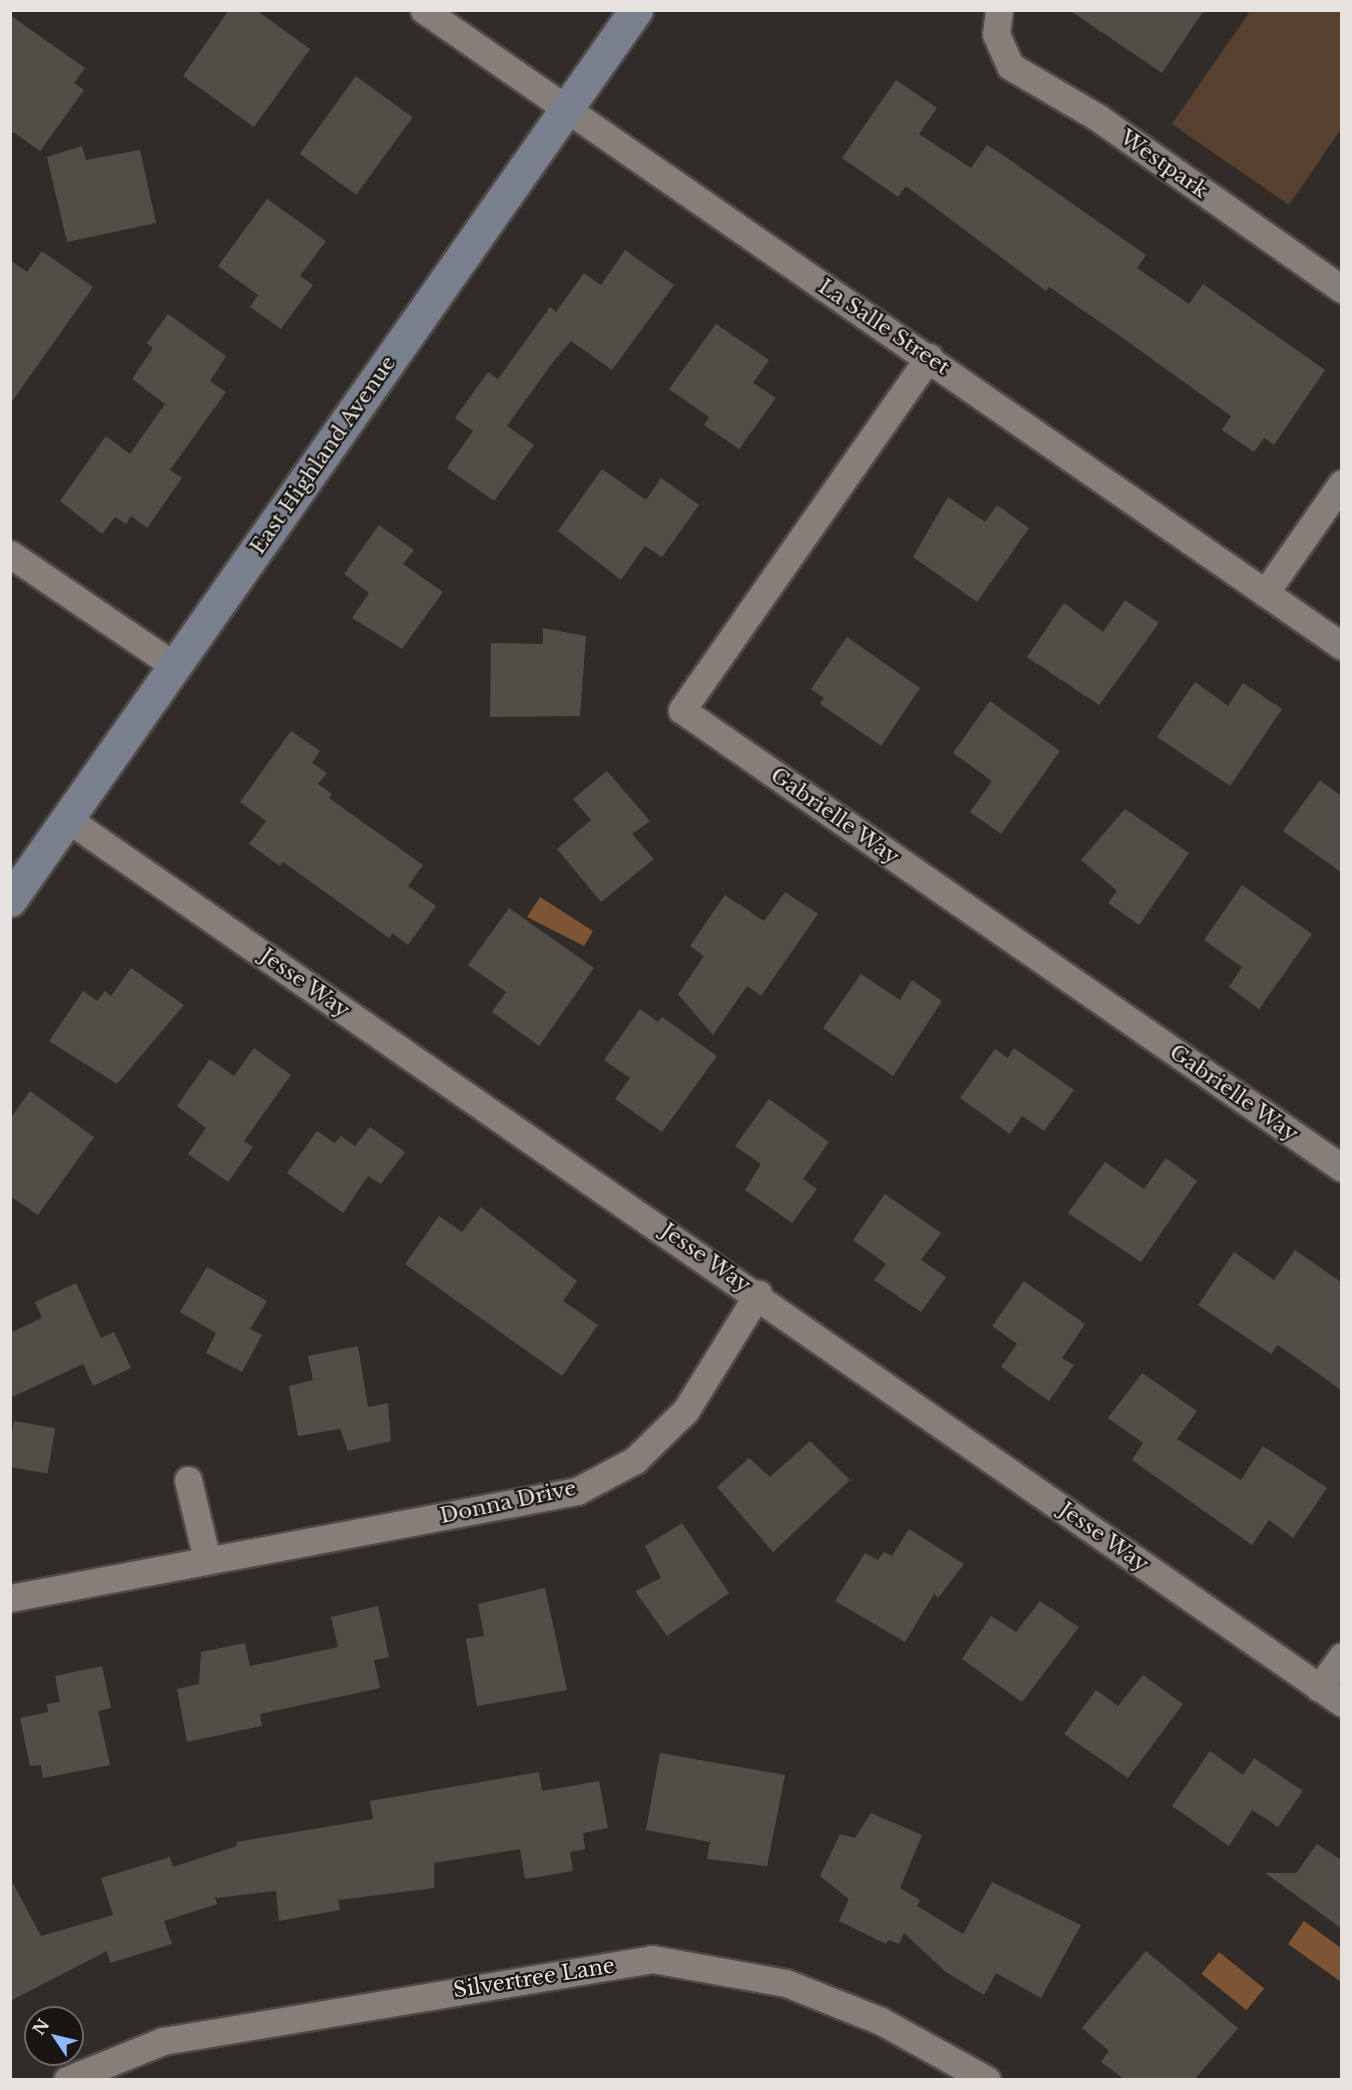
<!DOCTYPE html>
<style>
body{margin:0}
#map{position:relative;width:1352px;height:2090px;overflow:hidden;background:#322c28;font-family:"Libre Baskerville",serif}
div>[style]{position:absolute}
.green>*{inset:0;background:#58402e}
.water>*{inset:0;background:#7d5434;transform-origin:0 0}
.building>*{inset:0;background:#534d48;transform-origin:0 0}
.roads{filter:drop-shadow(2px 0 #4f4a47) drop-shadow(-2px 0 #4f4a47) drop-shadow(0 2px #4f4a47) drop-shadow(0 -2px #4f4a47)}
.street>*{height:27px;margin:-13.5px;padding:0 13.5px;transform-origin:13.5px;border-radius:13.5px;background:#857e79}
.secondary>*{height:33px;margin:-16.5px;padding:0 16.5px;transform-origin:16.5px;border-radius:16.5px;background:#797f8d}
span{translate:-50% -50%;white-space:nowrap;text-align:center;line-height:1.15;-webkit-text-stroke:4.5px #181513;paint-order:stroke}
.street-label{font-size:21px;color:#e6e2df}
.frame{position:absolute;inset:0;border:12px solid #e6e2df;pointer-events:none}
.north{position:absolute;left:24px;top:2006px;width:60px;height:60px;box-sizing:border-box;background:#181513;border:2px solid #6a6765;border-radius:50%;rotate:305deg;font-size:16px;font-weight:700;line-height:24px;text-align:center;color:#e6e2df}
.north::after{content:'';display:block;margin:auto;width:21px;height:27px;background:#8eb8fd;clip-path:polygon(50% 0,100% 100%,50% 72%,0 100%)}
</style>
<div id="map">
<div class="green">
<div style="clip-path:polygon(1251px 10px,1341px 11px,1341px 129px,1289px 205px,1172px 124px)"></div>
</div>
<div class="water">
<div style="clip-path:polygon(540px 897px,593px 931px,584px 946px,527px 917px)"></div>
<div style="clip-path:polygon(1304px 1921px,1341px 1948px,1340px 1981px,1288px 1944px)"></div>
<div style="left:1219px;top:1952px;width:58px;height:28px;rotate:39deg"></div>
</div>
<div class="building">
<div style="clip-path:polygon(229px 10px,256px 10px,310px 49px,254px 127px,183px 76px)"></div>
<div style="clip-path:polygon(1069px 10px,1204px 10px,1162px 73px)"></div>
<div style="clip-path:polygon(10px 15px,85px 68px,74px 83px,84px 90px,40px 151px,10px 130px)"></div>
<div style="left:356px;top:76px;width:70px;height:96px;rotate:36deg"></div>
<div style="clip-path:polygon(896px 80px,937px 108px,919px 134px,971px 168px,987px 145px,1000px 153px,1146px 255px,1137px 268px,1189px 304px,1203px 284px,1325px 370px,1274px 445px,1264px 438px,1254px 452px,1222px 430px,1231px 416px,1113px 331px,1049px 287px,1046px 291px,906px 186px,898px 197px,842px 158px)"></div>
<div style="clip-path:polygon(82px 146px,86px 160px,140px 150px,156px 223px,67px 242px,47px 157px)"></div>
<div style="clip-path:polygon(267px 199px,326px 241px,300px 276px,313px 285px,281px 329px,250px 307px,258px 295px,218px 266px)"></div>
<div style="clip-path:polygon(625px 250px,674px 285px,612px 370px,571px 341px,553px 362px,507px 426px,534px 445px,494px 501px,447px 468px,473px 431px,455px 418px,488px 372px,498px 379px,550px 307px,556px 312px,584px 273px,601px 285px)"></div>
<div style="clip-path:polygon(42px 251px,93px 287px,10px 404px,10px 260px,27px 272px)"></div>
<div style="clip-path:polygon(168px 314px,226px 356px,210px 381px,226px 392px,170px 470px,182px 478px,147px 528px,131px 516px,126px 524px,115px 517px,102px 534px,60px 501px,106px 436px,130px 454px,165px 404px,132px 379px,153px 348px,147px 343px)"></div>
<div style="clip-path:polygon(716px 324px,769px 360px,753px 383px,776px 398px,739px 449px,704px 425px,709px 417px,669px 389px)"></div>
<div style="clip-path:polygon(602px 469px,646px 500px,661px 478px,699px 505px,662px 557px,645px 546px,621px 580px,558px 531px)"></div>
<div style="clip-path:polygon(948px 497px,985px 522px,997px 505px,1029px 528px,977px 602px,913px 557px)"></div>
<div style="clip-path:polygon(379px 525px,414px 550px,403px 564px,443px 592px,402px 649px,352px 618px,369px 593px,344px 574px)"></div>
<div style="clip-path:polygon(1125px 600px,1159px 623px,1099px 705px,1027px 657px,1064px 603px,1103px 632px)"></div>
<div style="clip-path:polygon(543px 628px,586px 636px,580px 716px,490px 717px,491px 643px,543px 644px)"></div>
<div style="clip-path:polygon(847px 637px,920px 688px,881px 746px,820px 704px,824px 698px,811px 689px)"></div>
<div style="clip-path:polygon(1195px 682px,1228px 706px,1243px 683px,1282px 709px,1230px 786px,1157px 737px)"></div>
<div style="clip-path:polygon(990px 701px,1060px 751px,1001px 834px,970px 812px,992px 781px,953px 753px)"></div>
<div style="clip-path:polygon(291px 731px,320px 751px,312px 763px,327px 773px,318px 784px,332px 794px,329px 798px,423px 865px,408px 886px,436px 906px,408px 945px,392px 933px,389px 938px,283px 862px,280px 866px,249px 844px,266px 821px,240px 802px)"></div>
<div style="clip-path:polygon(607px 771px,650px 821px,632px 834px,654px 859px,601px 902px,557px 849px,591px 820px,573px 799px)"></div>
<div style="clip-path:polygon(1320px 780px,1341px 796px,1341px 872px,1283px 831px)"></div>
<div style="clip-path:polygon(1125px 809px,1189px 853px,1139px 925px,1108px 903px,1117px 891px,1081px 860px)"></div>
<div style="clip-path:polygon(1242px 885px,1312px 934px,1259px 1009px,1229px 987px,1242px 967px,1204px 940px)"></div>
<div style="clip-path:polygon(785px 892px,818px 914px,761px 996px,747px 986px,713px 1035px,678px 994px,704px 956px,690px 946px,725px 895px,764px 921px)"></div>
<div style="clip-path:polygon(509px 908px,594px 968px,539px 1046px,492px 1012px,506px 992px,468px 965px)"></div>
<div style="clip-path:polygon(131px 968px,184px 1005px,117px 1084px,49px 1041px,83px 991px,97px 1001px,105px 991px,111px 996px)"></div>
<div style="clip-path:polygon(861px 974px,900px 1000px,912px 980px,942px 1001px,893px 1076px,823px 1028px)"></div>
<div style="clip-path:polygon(640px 1009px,658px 1022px,662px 1017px,717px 1056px,662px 1132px,615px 1099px,630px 1078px,604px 1060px)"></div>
<div style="clip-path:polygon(254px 1048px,291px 1075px,244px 1141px,253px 1147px,228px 1182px,188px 1154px,206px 1128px,177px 1106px,210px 1059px,234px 1076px)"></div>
<div style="clip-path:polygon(1014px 1048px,1074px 1090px,1044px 1131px,1022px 1116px,1010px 1134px,960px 1098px,995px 1049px,1008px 1058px)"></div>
<div style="clip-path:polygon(30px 1091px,94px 1137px,38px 1215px,10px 1196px,10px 1119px)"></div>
<div style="clip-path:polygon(769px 1099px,829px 1142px,803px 1179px,817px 1189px,792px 1223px,745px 1190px,761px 1164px,735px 1146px)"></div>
<div style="clip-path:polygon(370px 1127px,405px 1152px,381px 1184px,368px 1176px,343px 1213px,287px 1173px,317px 1131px,335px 1143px,341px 1136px,355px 1146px)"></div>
<div style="clip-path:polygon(1166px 1158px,1197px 1181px,1141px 1262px,1068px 1213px,1105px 1162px,1144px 1189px)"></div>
<div style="clip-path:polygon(885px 1194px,941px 1233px,921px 1260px,946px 1277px,921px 1312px,874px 1280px,886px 1264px,853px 1240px)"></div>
<div style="clip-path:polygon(481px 1207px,577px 1281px,563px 1301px,598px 1325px,562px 1376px,405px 1264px,439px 1216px,462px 1232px)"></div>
<div style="clip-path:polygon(1295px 1250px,1341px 1282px,1341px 1390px,1278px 1345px,1271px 1354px,1198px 1305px,1234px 1252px,1274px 1280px)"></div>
<div style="clip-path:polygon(207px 1267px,267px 1301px,250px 1329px,262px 1335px,242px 1372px,206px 1353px,216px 1333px,180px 1312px)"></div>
<div style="clip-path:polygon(1024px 1281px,1085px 1324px,1062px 1358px,1074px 1365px,1049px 1401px,1001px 1367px,1017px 1344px,992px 1326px)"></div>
<div style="clip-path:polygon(76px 1283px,101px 1338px,114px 1332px,131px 1368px,93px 1386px,83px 1364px,10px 1398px,10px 1333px,42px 1318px,35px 1302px)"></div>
<div style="clip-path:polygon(358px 1346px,368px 1407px,388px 1403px,391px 1441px,348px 1451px,340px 1429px,298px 1436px,289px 1386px,313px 1380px,308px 1356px)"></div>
<div style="clip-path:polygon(1142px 1373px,1197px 1411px,1177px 1439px,1241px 1480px,1263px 1446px,1327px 1488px,1293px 1538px,1269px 1520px,1252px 1545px,1132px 1460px,1143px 1443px,1108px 1418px)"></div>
<div style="left:14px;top:1421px;width:42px;height:46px;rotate:10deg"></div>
<div style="clip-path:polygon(810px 1441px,850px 1480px,773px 1552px,717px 1487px,749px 1458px,770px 1477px)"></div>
<div style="clip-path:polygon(682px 1523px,729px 1593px,667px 1636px,635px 1591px,661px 1578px,645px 1546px)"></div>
<div style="clip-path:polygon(909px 1529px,964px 1564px,938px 1598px,934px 1594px,905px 1642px,835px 1601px,865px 1553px,878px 1560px,884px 1552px,892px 1556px)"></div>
<div style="clip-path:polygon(545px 1588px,567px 1690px,477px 1706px,466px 1639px,484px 1636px,478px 1604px)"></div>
<div style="clip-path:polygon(1040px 1601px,1079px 1627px,1022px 1702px,962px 1659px,991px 1616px,1016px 1632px)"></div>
<div style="clip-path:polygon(378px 1606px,389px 1657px,374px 1660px,380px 1688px,260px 1714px,262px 1726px,187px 1742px,177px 1689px,199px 1684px,201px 1652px,245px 1643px,250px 1666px,338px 1647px,331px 1617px)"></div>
<div style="clip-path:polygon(102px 1666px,111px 1708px,98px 1711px,110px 1765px,43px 1778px,41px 1765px,30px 1766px,20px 1718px,48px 1712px,47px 1704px,60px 1702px,55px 1676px)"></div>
<div style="clip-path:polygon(1143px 1675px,1183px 1704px,1128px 1778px,1064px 1734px,1096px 1690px,1118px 1706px)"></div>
<div style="clip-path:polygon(1210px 1751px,1243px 1775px,1254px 1758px,1303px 1791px,1278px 1827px,1252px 1810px,1229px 1846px,1172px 1806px)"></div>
<div style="clip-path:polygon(660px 1753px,785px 1775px,767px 1866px,707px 1859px,710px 1842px,646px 1830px)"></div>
<div style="clip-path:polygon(539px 1772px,542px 1791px,599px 1781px,608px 1828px,583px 1833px,585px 1849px,570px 1852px,573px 1871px,525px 1879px,520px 1849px,434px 1863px,434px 1888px,338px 1900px,340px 1910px,279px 1921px,276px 1891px,215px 1898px,217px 1904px,164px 1921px,172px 1944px,110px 1963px,107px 1951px,10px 2001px,10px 1878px,41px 1936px,113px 1915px,101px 1878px,170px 1857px,173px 1867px,237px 1846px,236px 1842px,373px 1819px,370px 1801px)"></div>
<div style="clip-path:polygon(871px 1813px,922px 1835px,900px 1888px,920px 1900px,917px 1906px,963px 1934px,992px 1882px,1081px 1925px,1041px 1998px,996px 1973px,984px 1995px,946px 1972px,904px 1933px,899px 1944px,889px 1940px,886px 1944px,839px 1921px,849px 1899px,820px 1876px,840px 1834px,855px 1838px)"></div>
<div style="clip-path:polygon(1317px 1844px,1341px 1860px,1341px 1928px,1265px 1873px,1296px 1873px)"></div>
<div style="clip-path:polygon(1146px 1951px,1238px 2028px,1195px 2079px,1124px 2079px,1101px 2062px,1109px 2051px,1082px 2028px)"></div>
</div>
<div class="roads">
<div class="street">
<div style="left:424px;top:10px;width:1117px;rotate:34.71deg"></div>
<div style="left:999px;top:10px;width:24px;rotate:97deg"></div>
<div style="left:996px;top:34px;width:35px;rotate:66deg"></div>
<div style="left:1010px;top:66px;width:101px;rotate:30.4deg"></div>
<div style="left:1097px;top:117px;width:299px;rotate:35.1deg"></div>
<div style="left:929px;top:357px;width:431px;rotate:125deg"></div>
<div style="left:682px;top:710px;width:803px;rotate:34.76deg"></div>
<div style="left:10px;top:554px;width:199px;rotate:34.2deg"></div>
<div style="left:1265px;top:593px;width:134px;rotate:-55deg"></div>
<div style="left:66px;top:818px;width:1553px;rotate:34.74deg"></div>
<div style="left:188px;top:1480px;width:82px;rotate:76.6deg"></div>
<div style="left:10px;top:1598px;width:577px;rotate:-10.69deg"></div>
<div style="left:577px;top:1491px;width:66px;rotate:-28.1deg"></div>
<div style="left:635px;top:1460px;width:71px;rotate:-44.4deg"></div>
<div style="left:686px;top:1410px;width:137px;rotate:-58.2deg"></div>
<div style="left:1319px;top:1688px;width:39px;rotate:-54deg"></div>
<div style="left:67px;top:2080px;width:104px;rotate:-22.1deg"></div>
<div style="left:163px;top:2041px;width:496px;rotate:-9.5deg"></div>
<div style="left:652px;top:1959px;width:136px;rotate:10.2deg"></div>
<div style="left:786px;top:1983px;width:102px;rotate:21.8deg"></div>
<div style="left:881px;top:2021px;width:121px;rotate:29.1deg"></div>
</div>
<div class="secondary">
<div style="left:10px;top:900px;width:1088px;rotate:-54.88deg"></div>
</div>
</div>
<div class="street-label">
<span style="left:1164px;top:164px;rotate:35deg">Westpark</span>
<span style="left:884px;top:327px;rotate:34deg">La Salle Street</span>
<span style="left:323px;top:455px;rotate:-55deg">East Highland Avenue</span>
<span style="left:835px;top:816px;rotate:35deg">Gabrielle Way</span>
<span style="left:305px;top:983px;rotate:35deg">Jesse Way</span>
<span style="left:1234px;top:1093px;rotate:35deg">Gabrielle Way</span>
<span style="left:706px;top:1258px;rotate:35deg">Jesse Way</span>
<span style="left:508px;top:1502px;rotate:-12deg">Donna Drive</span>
<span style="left:1104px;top:1537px;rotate:35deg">Jesse Way</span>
<span style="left:534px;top:1978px;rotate:-9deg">Silvertree Lane</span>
</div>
<div class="frame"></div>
<div class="north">N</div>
</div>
